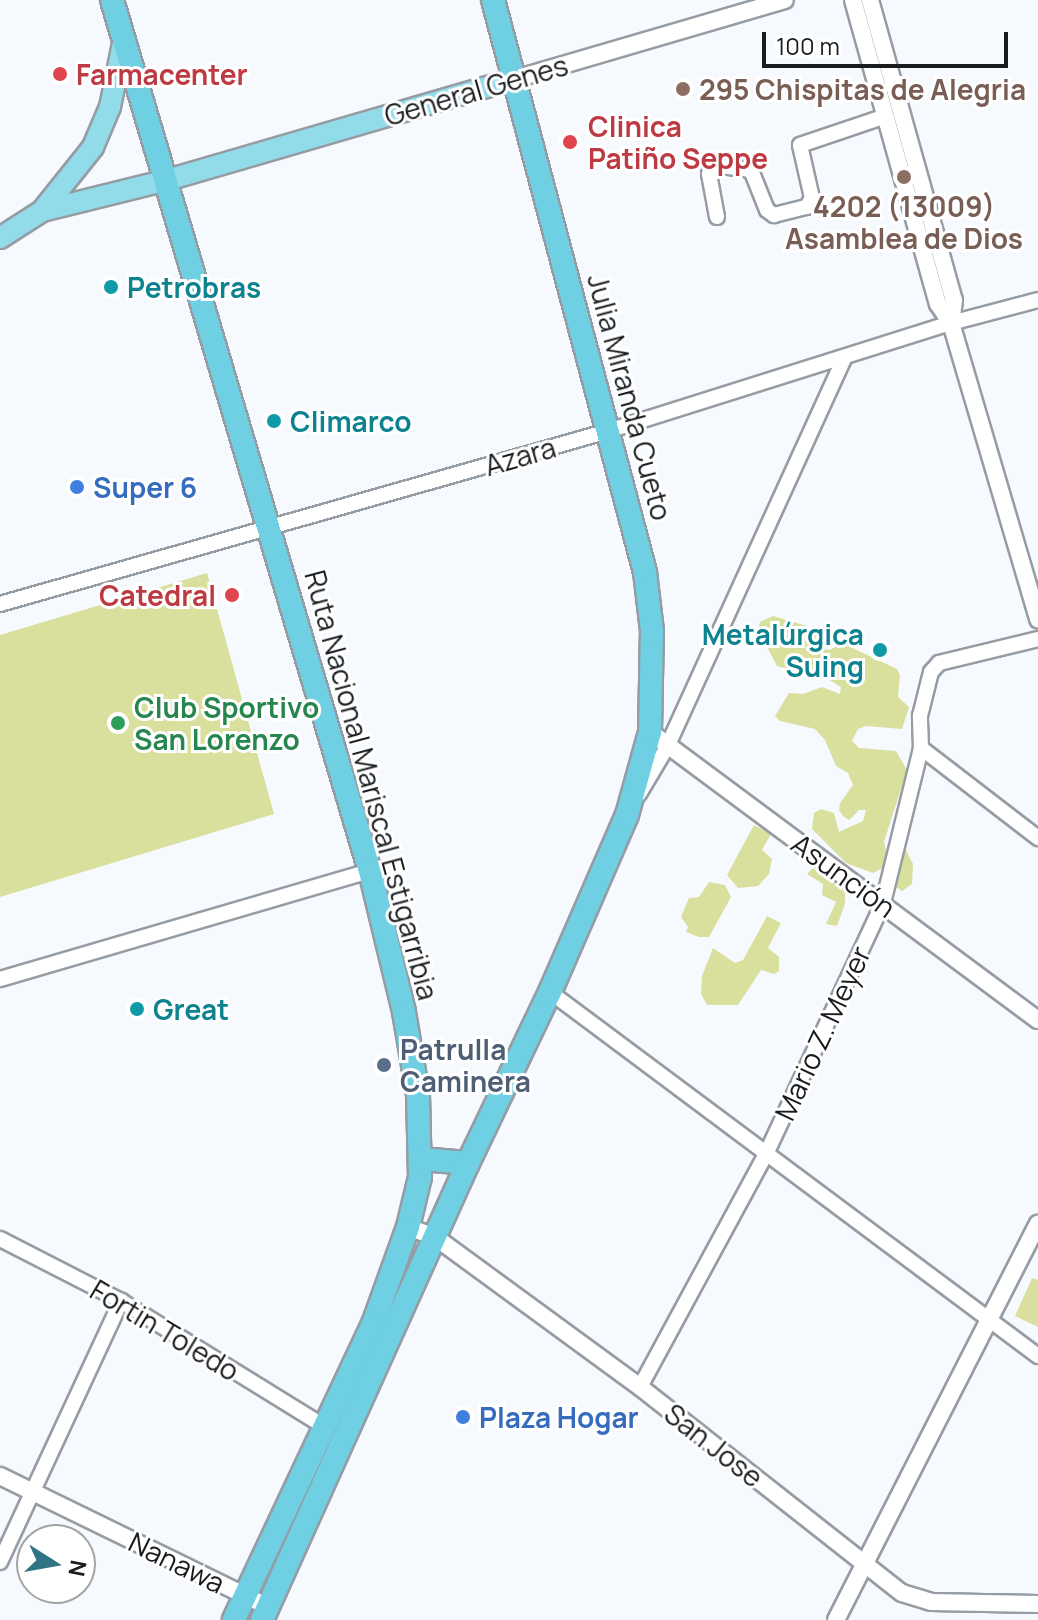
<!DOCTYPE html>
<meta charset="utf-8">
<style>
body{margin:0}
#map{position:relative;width:1038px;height:1620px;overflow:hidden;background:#f6faff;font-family:Manrope,sans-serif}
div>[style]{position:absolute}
.green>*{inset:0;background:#d9df9c}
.roads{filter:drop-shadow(2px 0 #969ca3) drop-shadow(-2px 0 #969ca3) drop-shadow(0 2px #969ca3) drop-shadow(0 -2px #969ca3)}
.minor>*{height:14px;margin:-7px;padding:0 7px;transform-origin:7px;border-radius:7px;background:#fff}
.tertiary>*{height:16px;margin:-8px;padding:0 8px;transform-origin:8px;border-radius:8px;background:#fff}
.primary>*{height:20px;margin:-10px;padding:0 10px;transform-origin:10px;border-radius:10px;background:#92dce9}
.trunk>*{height:22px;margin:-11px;padding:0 11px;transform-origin:11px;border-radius:11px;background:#6ed0e2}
.dots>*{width:22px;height:22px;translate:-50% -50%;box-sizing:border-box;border:4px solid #fff;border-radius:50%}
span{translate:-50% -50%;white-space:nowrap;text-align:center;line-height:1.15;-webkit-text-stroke:6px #fff;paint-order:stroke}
.health-label{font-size:28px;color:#be3a42;font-weight:700}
.left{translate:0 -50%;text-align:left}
.right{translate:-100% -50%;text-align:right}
.education-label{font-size:28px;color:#785e54;font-weight:700}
.street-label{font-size:28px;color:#191c1e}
.culture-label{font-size:28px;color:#0d838f;font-weight:700}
.shop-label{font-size:28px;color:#366cbe;font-weight:700}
.leisure-label{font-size:28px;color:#27864d;font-weight:700}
.service-label{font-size:28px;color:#4e5e75;font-weight:700}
.north{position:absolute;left:16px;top:1524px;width:80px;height:80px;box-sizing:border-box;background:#fff;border:2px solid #a3a4a5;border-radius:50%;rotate:101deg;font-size:22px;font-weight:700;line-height:32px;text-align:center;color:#191c1e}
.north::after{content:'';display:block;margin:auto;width:28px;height:36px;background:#307384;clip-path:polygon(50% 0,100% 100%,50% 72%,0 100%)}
.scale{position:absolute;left:762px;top:32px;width:246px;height:36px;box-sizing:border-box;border:4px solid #191c1e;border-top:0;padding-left:10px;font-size:24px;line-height:28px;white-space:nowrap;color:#191c1e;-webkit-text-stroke:6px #fff;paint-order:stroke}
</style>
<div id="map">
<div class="green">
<div style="clip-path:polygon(207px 573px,274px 814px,0 897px,0 635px)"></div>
<div style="clip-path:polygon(773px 616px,817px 629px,824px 649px,830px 650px,842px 643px,897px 669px,900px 675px,898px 697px,909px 707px,902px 729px,866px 726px,858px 729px,852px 741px,859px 748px,896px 751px,907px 770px,884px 842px,888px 858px,906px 850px,913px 864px,912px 884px,902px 891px,890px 883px,886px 866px,873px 873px,846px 863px,812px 829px,814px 813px,821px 809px,834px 813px,839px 832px,863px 821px,866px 810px,859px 810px,849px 820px,843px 816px,839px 810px,840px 803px,853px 785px,848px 773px,836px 766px,825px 740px,815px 729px,780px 721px,775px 716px,789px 693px,803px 694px,822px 687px,840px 694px,841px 687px,812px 669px,791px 670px,777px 666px,758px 630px,760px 622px)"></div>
<div style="clip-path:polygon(754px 825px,771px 834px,762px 850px,772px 859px,769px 874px,758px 886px,738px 888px,727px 875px)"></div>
<div style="clip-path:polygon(813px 868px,845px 891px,845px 904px,837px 926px,826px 924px,836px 902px,822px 895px,823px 884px,807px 874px)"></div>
<div style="clip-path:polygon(709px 882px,725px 885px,731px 897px,709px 937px,699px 937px,686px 932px,688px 927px,681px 917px,689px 898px,699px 897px)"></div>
<div style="clip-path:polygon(767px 916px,781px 923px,768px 948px,779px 957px,779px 971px,774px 974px,761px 970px,738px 1005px,707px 1005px,701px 994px,702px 976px,713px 948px,735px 963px,743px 960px)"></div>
<div style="clip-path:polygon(1032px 1278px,1038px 1280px,1038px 1327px,1015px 1316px)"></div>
</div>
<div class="roads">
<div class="minor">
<div style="left:717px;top:217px;width:44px;rotate:-100.5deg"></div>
<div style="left:709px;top:174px;width:10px;rotate:-61deg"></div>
<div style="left:714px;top:165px;width:37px;rotate:8deg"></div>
<div style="left:751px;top:170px;width:43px;rotate:68.2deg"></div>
<div style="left:767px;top:210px;width:9px;rotate:36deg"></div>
<div style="left:774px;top:215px;width:34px;rotate:-14deg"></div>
<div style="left:807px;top:207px;width:10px;rotate:-61deg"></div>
<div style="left:812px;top:198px;width:54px;rotate:-102.8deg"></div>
<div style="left:800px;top:145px;width:91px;rotate:-18.6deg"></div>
<div style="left:0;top:604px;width:632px;rotate:-15.88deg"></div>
<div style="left:608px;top:431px;width:360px;rotate:-17.5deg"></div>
<div style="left:951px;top:323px;width:90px;rotate:-14.8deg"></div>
<div style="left:921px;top:748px;width:148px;rotate:37.6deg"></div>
<div style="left:639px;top:794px;width:55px;rotate:-59.2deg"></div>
<div style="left:667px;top:747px;width:427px;rotate:-65.5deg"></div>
<div style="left:0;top:979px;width:385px;rotate:-16.3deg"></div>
<div style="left:550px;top:992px;width:609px;rotate:36.72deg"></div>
<div style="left:0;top:1239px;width:136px;rotate:27.1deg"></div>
<div style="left:121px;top:1301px;width:240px;rotate:31.7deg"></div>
<div style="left:640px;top:1387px;width:267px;rotate:-61.6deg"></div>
<div style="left:767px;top:1152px;width:275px;rotate:-65deg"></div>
<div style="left:883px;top:903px;width:160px;rotate:-76.2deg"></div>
<div style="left:921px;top:748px;width:32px;rotate:-92deg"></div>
<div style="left:920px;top:716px;width:45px;rotate:-76deg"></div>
<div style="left:931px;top:672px;width:12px;rotate:-48deg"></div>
<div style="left:939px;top:663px;width:102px;rotate:-13.6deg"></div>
<div style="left:0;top:1562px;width:288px;rotate:-65.1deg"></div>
</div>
<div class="tertiary">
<div style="left:853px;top:0;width:316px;rotate:74.4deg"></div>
<div style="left:938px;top:304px;width:23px;rotate:56deg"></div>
<div style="left:951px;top:323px;width:309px;rotate:73.6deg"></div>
<div style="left:870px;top:0;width:312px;rotate:74.4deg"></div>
<div style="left:954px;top:300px;width:23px;rotate:97deg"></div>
<div style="left:515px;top:79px;width:281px;rotate:-16.3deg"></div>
<div style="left:650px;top:732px;width:483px;rotate:36.6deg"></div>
<div style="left:408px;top:1227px;width:29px;rotate:20deg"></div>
<div style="left:435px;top:1237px;width:254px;rotate:36.2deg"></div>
<div style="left:640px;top:1387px;width:333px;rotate:38.2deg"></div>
<div style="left:902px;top:1593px;width:30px;rotate:17deg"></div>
<div style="left:931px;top:1602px;width:107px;rotate:1.1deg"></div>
<div style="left:0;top:1476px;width:298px;rotate:26deg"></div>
<div style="left:836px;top:1620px;width:445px;rotate:-63deg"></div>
</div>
<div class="primary">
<div style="left:42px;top:211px;width:82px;rotate:-51.4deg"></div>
<div style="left:93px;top:147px;width:43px;rotate:-67deg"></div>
<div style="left:110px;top:107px;width:70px;rotate:-78.5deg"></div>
<div style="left:0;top:238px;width:50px;rotate:-32.7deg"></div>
<div style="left:42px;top:211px;width:129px;rotate:-13.9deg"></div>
<div style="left:167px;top:180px;width:362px;rotate:-16.2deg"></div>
</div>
<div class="trunk">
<div style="left:112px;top:0;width:908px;rotate:73.5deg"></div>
<div style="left:370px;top:871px;width:145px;rotate:76.4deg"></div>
<div style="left:404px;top:1012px;width:84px;rotate:80.4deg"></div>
<div style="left:418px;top:1095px;width:82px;rotate:88.6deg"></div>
<div style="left:420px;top:1177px;width:51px;rotate:103.5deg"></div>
<div style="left:408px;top:1227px;width:103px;rotate:109.8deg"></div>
<div style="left:373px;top:1324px;width:327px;rotate:115.2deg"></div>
<div style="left:421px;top:1159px;width:47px;rotate:4.9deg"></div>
<div style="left:262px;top:1620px;width:501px;rotate:-65.74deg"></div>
<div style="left:468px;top:1163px;width:190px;rotate:-64.4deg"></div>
<div style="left:550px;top:992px;width:193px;rotate:-66.5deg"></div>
<div style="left:627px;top:815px;width:86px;rotate:-74.5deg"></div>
<div style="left:650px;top:732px;width:101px;rotate:-88.9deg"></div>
<div style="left:652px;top:631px;width:59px;rotate:-96.8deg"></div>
<div style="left:645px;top:572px;width:592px;rotate:-104.88deg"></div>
</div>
</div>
<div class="dots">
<div style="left:60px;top:74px;background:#e0444e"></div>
<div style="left:683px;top:89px;background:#8d6e63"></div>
<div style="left:570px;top:142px;background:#e0444e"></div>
<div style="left:904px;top:177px;background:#8d6e63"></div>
<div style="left:111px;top:287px;background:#0f9aa8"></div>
<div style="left:274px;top:421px;background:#0f9aa8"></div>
<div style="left:77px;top:487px;background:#3f7fe0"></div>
<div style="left:232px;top:595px;background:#e0444e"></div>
<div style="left:880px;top:650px;background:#0f9aa8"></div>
<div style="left:118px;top:723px;background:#2e9e5b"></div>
<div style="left:137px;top:1009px;background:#0f9aa8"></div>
<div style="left:384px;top:1065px;background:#5c6f8a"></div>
<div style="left:463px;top:1417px;background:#3f7fe0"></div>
</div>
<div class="health-label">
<span class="left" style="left:76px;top:74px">Farmacenter</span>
<span class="left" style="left:588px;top:142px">Clinica<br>Patiño Seppe</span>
<span class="right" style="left:216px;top:595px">Catedral</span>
</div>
<div class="education-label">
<span class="left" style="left:699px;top:89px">295 Chispitas de Alegria</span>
<span style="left:904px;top:222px">4202 (13009)<br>Asamblea de Dios</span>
</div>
<div class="street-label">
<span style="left:476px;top:90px;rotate:-16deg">General Genes</span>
<span style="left:630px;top:397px;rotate:75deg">Julia Miranda Cueto</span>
<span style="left:520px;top:456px;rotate:-16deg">Azara</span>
<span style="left:372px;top:785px;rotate:75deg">Ruta Nacional Mariscal Estigarribia</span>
<span style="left:844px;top:875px;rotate:36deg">Asunción</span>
<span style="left:822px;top:1033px;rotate:-65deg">Mario Z. Meyer</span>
<span style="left:165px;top:1330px;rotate:31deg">Fortin Toledo</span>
<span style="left:714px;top:1445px;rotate:38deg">San Jose</span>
<span style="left:177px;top:1562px;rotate:26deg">Nanawa</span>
</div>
<div class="culture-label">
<span class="left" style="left:127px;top:287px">Petrobras</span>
<span class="left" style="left:290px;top:421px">Climarco</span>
<span class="right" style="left:864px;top:650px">Metalúrgica<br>Suing</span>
<span class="left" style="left:153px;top:1009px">Great</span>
</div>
<div class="shop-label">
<span class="left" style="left:93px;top:487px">Super 6</span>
<span class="left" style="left:479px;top:1417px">Plaza Hogar</span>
</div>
<div class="leisure-label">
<span class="left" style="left:134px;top:723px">Club Sportivo<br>San Lorenzo</span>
</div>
<div class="service-label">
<span class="left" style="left:400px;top:1065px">Patrulla<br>Caminera</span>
</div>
<div class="north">N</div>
<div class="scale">100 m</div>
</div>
